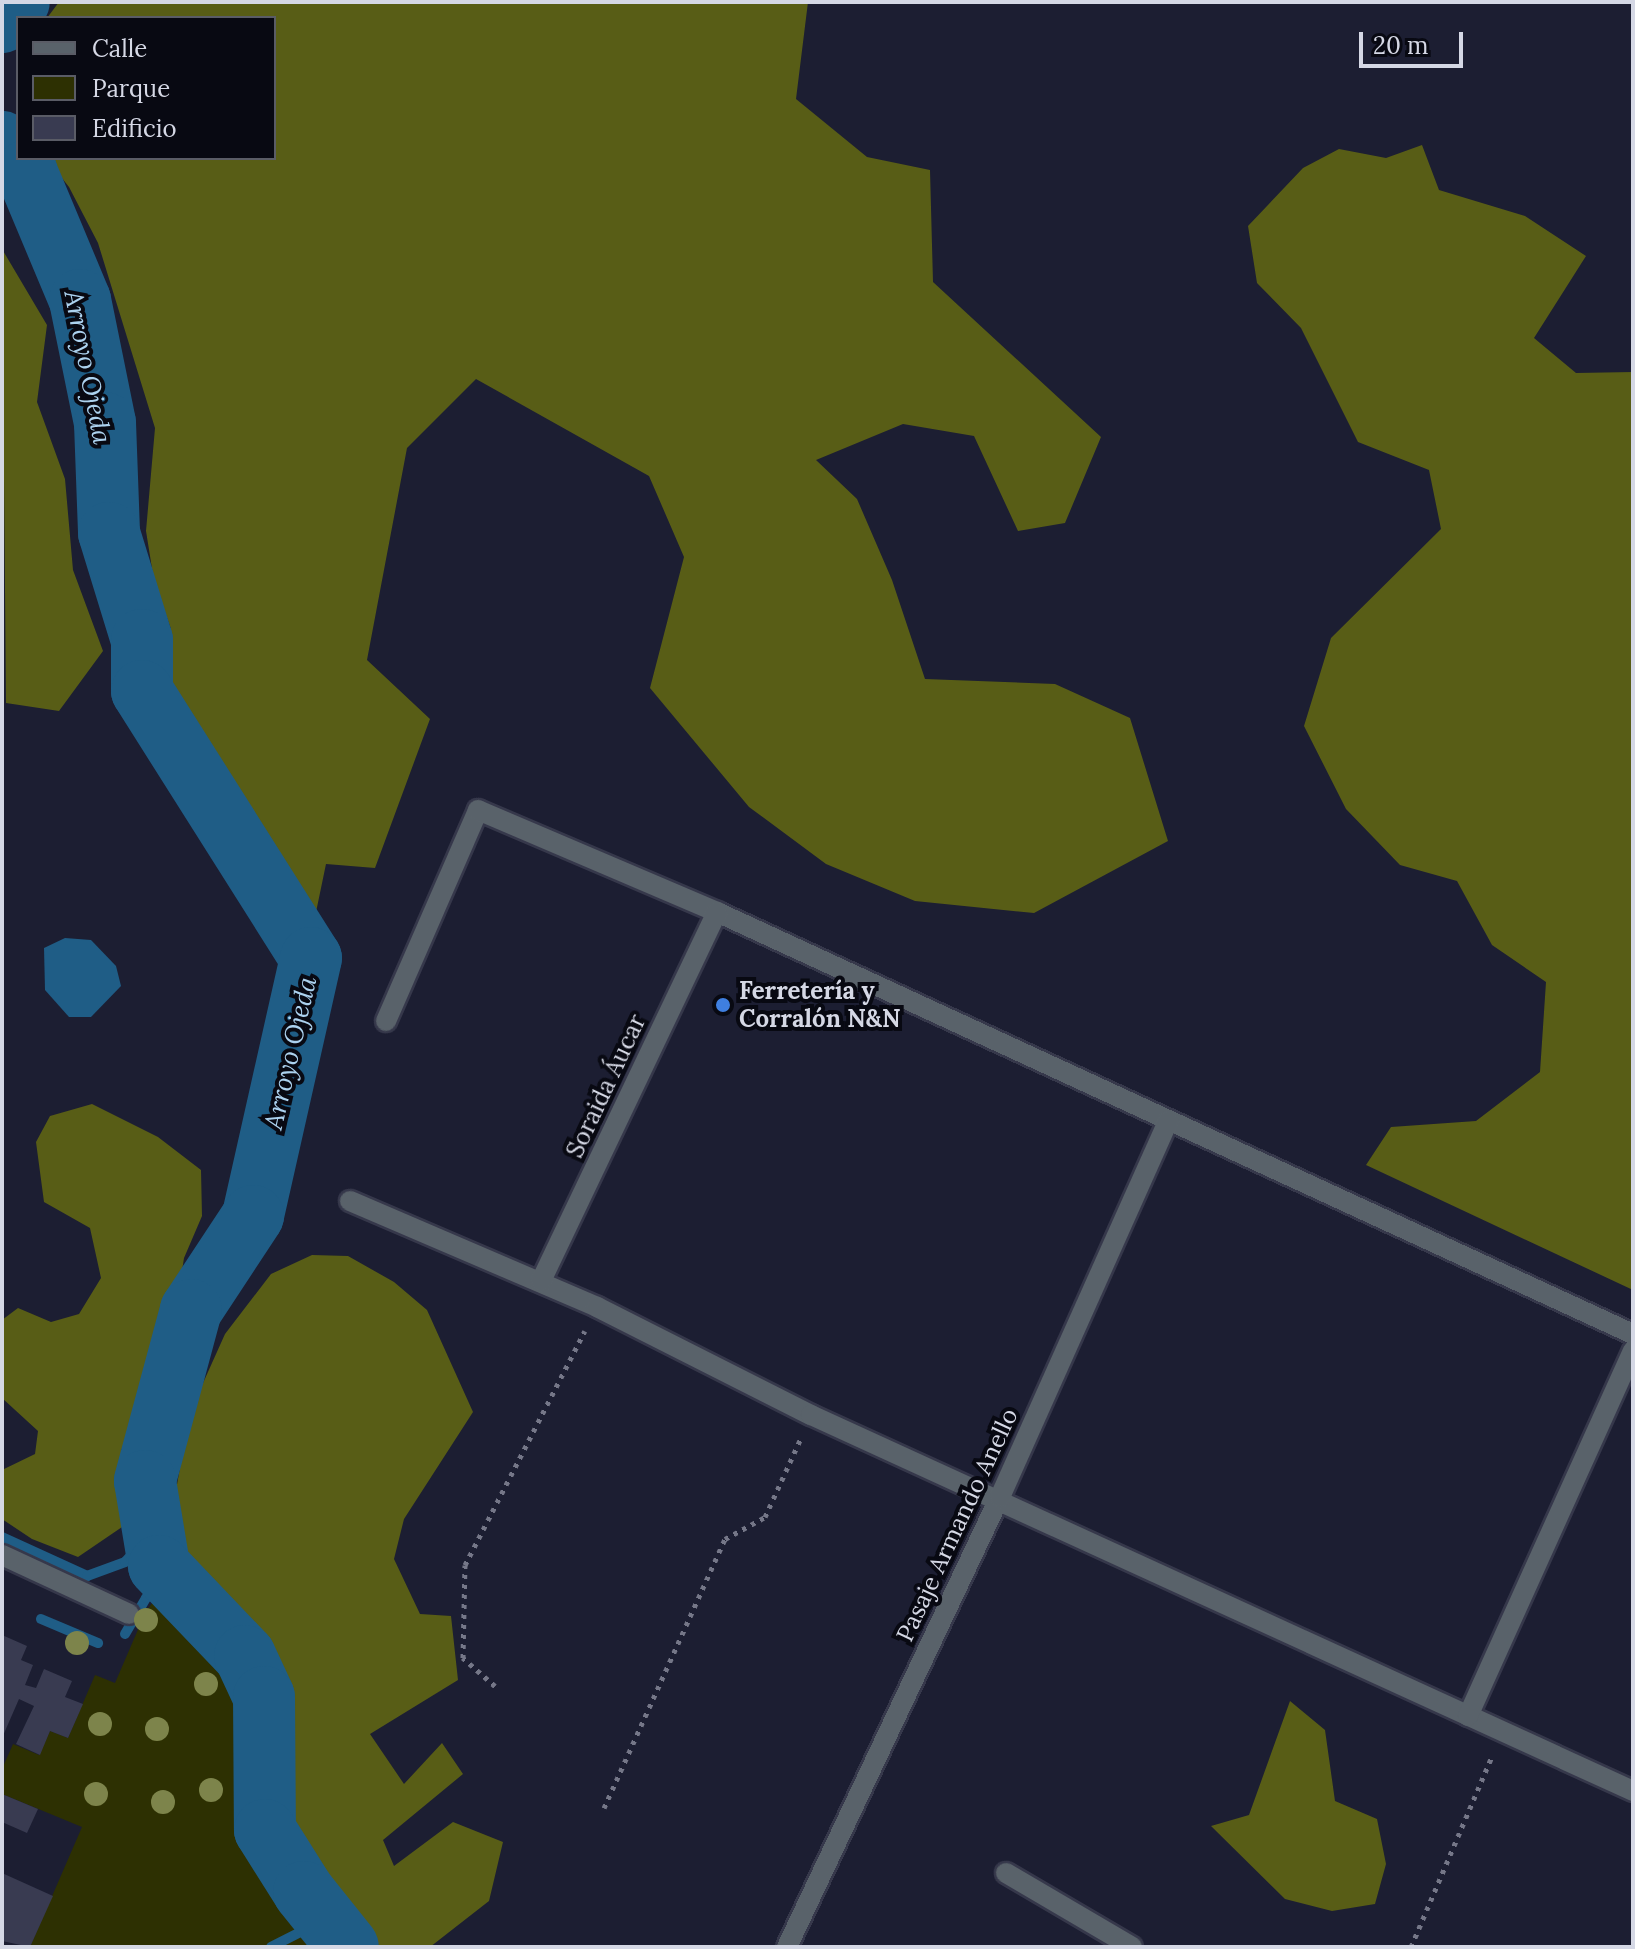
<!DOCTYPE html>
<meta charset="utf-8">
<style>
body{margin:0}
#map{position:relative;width:1635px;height:1949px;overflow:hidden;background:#1c1e32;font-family:Lora,serif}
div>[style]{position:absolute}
.green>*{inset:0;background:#2d3002}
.forest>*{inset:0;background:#585d16}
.water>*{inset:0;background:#1f5d86}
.stream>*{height:10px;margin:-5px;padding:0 5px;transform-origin:5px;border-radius:5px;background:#1f5d86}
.river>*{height:62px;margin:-31px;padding:0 31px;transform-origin:31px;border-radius:31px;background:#1f5d86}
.building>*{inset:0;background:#393b51}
.path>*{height:5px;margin-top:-2.5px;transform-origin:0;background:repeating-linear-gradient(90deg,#757788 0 4px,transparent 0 10px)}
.roads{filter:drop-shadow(2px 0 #36384b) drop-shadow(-2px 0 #36384b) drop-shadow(0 2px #36384b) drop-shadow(0 -2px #36384b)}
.minor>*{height:20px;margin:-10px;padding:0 10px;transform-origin:10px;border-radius:10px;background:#59626a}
.trees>*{width:24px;height:24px;margin:-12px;border-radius:50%;background:#7d844b}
.dots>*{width:22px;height:22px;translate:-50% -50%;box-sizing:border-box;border:4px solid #080912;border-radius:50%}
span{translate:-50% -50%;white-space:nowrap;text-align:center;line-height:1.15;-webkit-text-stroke:8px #080912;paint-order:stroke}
.poi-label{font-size:24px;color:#d5d8e5;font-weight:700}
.left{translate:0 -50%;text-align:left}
.street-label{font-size:24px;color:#d5d8e5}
.water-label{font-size:26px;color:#acd2ef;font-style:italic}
.frame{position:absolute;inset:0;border:4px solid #d5d8e5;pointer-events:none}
.legend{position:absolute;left:16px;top:16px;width:260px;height:144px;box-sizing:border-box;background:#080912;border:2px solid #5a5c66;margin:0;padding:10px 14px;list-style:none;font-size:24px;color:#d5d8e5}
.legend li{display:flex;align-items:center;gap:16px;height:40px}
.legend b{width:40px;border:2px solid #5a5c66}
.scale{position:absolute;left:1359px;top:32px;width:104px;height:36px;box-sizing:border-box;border:4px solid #d5d8e5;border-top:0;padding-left:10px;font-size:24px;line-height:28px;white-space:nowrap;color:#d5d8e5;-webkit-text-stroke:6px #080912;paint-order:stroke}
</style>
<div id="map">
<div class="green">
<div style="clip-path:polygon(160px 1593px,216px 1645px,250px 1719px,249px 1837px,325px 1947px,30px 1947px,82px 1827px,2px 1794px,2px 1769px,13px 1744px,39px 1755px,50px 1731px,68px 1738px,95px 1675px,115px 1683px,146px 1611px)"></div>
</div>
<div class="forest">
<div style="clip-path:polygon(59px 2px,808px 2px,796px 99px,867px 157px,930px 170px,933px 282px,1101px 437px,1065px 523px,1018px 531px,974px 436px,903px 424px,816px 460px,857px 499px,892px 580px,925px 679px,1055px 684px,1130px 718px,1168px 841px,1034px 913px,915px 901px,826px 864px,749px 807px,650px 688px,684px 557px,649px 476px,476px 379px,407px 448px,367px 660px,430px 719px,375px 868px,326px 864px,315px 917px,296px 900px,260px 845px,161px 661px,171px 629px,154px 581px,146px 531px,155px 428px,98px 243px,69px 187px,46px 158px,274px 158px,274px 18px,47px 18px)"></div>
<div style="clip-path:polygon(1422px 145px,1439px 190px,1525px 216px,1586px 256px,1534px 338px,1576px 373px,1633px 372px,1633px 1290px,1366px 1165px,1391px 1127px,1476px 1121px,1540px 1072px,1546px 982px,1492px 945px,1457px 881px,1400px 865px,1346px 809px,1304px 726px,1331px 638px,1441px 529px,1429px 470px,1358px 442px,1301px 328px,1257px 283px,1248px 226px,1303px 168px,1339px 149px,1386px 158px)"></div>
<div style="clip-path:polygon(2px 249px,47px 325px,37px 402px,65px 479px,73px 570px,103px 651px,59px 711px,6px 703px)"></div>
<div style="clip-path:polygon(92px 1104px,158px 1137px,201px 1170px,202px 1216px,184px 1258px,175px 1316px,121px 1451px,125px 1525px,78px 1557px,32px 1539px,2px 1519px,2px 1470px,35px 1454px,38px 1431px,2px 1398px,2px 1320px,18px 1308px,51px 1322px,79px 1314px,101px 1278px,90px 1228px,44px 1202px,36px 1142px,50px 1116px)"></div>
<div style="clip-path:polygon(312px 1255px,348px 1256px,394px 1282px,427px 1310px,473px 1412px,404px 1519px,394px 1559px,420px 1614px,451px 1616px,458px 1680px,370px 1734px,404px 1784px,442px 1743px,463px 1774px,383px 1840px,394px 1866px,453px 1822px,503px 1842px,489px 1901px,430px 1947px,356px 1947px,343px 1912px,289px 1855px,274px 1809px,272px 1697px,255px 1631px,208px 1596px,167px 1540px,190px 1412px,225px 1334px,271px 1274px)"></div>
<div style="clip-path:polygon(1290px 1701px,1325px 1730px,1335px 1801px,1377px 1819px,1386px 1864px,1375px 1904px,1332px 1911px,1285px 1899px,1211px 1826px,1249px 1815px)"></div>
</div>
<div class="water">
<div style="clip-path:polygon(65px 938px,91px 940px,116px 966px,121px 986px,91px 1017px,69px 1017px,45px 990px,44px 948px)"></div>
</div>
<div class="stream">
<div style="left:2px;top:1537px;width:94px;rotate:24.6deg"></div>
<div style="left:87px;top:1576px;width:40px;rotate:-20.2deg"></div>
<div style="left:125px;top:1562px;width:42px;rotate:-47.9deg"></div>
<div style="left:41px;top:1619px;width:62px;rotate:22.8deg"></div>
<div style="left:125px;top:1634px;width:42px;rotate:-59.7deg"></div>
<div style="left:146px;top:1598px;width:31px;rotate:-48deg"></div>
<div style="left:271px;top:1947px;width:62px;rotate:-27deg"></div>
</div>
<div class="river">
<div style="left:2px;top:22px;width:26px;rotate:-50deg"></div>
<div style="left:2px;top:142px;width:38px;rotate:50deg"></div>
<div style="left:26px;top:171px;width:140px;rotate:67.3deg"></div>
<div style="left:80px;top:300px;width:126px;rotate:78.5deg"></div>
<div style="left:105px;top:423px;width:110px;rotate:87.9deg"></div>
<div style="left:109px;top:533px;width:112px;rotate:72.9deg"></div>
<div style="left:142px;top:640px;width:51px;rotate:90deg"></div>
<div style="left:142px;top:691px;width:316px;rotate:57.7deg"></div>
<div style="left:311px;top:958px;width:264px;rotate:102.7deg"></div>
<div style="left:253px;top:1216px;width:113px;rotate:123.4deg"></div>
<div style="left:191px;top:1310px;width:177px;rotate:105.1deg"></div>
<div style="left:145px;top:1481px;width:86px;rotate:80.6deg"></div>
<div style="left:159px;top:1566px;width:124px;rotate:46.3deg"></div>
<div style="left:245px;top:1656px;width:45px;rotate:65.1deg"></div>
<div style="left:264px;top:1697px;width:133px;rotate:89.6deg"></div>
<div style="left:265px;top:1830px;width:73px;rotate:57.8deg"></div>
<div style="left:304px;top:1892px;width:70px;rotate:51.3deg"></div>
</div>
<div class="building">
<div style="clip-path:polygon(2px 1635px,27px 1646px,21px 1660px,33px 1665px,25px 1685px,36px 1688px,44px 1669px,72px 1681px,65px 1697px,83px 1704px,68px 1738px,50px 1731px,40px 1755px,16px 1744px,34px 1706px,19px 1699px,2px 1738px)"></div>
<div style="clip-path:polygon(2px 1794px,38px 1809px,27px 1833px,2px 1822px)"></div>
<div style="clip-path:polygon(2px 1873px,53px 1896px,30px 1947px,2px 1941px)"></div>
</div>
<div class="path">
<div style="left:495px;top:1686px;width:43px;rotate:-138.8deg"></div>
<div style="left:463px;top:1658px;width:93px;rotate:-88.8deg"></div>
<div style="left:465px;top:1565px;width:263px;rotate:-62.9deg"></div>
<div style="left:604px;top:1808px;width:295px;rotate:-65.8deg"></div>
<div style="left:725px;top:1539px;width:46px;rotate:-28.8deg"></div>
<div style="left:765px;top:1517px;width:87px;rotate:-65.5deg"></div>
<div style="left:1411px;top:1947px;width:207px;rotate:-67deg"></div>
</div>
<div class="roads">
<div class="minor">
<div style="left:386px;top:1021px;width:230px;rotate:-66.4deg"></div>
<div style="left:478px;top:810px;width:260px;rotate:23.1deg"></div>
<div style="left:717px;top:912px;width:1009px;rotate:24.74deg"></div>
<div style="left:350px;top:1201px;width:269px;rotate:23.2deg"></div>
<div style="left:597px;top:1307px;width:240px;rotate:26.8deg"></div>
<div style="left:811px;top:1415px;width:904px;rotate:24.58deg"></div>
<div style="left:541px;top:1281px;width:409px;rotate:-64.5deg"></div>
<div style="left:2px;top:1555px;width:140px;rotate:24.9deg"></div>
<div style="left:1468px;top:1716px;width:401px;rotate:-65.7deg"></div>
<div style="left:1006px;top:1873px;width:146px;rotate:30.4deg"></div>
<div style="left:787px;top:1947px;width:498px;rotate:-64.7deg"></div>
<div style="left:1000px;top:1497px;width:412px;rotate:-65.9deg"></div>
</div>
</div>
<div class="trees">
<div style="left:146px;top:1620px"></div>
<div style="left:77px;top:1643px"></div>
<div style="left:206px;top:1684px"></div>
<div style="left:100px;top:1724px"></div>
<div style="left:157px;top:1729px"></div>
<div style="left:211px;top:1790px"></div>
<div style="left:96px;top:1794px"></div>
<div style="left:163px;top:1802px"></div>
</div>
<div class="dots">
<div style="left:723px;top:1005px;background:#3f7fe0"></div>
</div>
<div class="poi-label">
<span class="left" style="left:739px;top:1005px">Ferretería y<br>Corralón N&amp;N</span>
</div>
<div class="street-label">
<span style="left:606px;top:1086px;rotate:-65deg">Soraida Áucar</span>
<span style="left:957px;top:1525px;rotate:-65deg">Pasaje Armando Anello</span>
</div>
<div class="water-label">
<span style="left:88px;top:367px;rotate:79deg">Arroyo Ojeda</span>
<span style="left:290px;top:1053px;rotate:-77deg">Arroyo Ojeda</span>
</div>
<div class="frame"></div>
<ul class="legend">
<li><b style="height:10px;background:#59626a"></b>Calle</li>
<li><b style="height:22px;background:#2d3002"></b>Parque</li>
<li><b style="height:22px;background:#393b51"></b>Edificio</li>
</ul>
<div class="scale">20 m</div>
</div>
